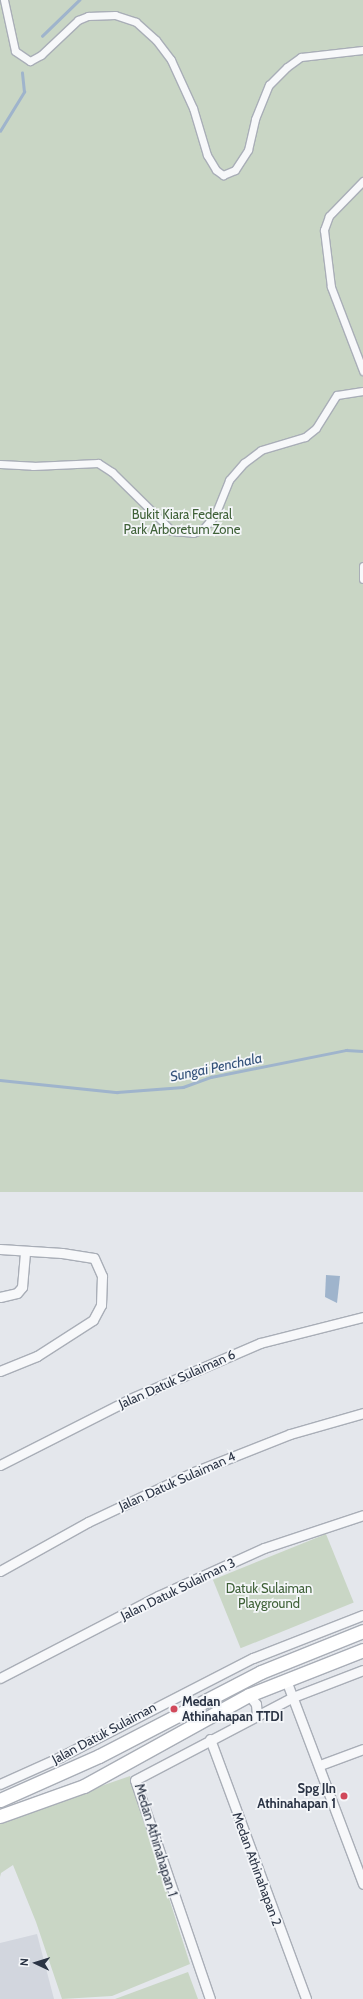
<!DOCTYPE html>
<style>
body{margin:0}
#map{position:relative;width:363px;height:1999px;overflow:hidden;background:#e4e7ec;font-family:Cabin,sans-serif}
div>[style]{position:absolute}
.built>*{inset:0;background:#d2d6de}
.green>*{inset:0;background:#c9d6c5;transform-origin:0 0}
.water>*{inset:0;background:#9fb4cc}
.stream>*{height:2.5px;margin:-1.25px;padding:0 1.25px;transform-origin:1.25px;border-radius:1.25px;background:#9fb4cc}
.roads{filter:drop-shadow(1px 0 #a9aeb7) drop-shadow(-1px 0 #a9aeb7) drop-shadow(0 1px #a9aeb7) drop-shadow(0 -1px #a9aeb7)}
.pedestrian>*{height:7px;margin:-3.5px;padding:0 3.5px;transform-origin:3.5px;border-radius:3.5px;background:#f7f8fa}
.minor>*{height:9px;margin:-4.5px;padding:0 4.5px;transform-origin:4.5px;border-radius:4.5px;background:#f7f8fa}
.secondary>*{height:13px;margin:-6.5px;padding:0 6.5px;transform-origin:6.5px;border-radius:6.5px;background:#fff}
.dots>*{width:11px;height:11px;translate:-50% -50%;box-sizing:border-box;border:2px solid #f4f6f9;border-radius:50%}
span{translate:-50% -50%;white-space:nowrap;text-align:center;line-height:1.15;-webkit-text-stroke:3.5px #f4f6f9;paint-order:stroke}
.park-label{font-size:13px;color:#3f6138}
.street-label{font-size:13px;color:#2b3445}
.poi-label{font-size:13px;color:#2b3445;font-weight:700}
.left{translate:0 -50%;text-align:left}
.right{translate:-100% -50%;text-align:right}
.water-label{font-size:14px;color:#34527a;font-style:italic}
.north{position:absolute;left:16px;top:1943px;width:40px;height:40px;-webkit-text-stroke:3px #f4f6f9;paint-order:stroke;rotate:274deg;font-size:11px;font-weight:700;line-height:16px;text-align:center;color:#2b3445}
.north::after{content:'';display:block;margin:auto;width:14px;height:18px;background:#2b3445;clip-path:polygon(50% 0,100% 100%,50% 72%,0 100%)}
</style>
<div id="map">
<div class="built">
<div style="clip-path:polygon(37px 1934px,54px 1999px,0 1999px,0 1943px)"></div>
</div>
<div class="green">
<div style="left:0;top:0;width:363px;height:1192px"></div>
<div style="left:326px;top:1534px;width:74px;height:122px;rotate:68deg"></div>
<div style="clip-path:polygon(130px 1776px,190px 1964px,112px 1996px,62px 1999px,36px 1922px,13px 1865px,1px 1873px,0 1877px,0 1821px)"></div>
<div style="clip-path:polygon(188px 1972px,198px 1999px,115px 1999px)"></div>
</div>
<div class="water">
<div style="clip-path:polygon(326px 1275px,340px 1276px,337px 1303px,325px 1297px)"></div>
</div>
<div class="stream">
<div style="left:42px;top:36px;width:52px;rotate:-44.2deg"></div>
<div style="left:0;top:131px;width:46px;rotate:-58.4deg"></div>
<div style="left:24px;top:92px;width:19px;rotate:-96deg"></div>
<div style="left:0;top:1080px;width:118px;rotate:5.9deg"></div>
<div style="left:117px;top:1092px;width:66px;rotate:-4.3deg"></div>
<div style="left:183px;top:1087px;width:30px;rotate:-20deg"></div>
<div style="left:211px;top:1077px;width:138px;rotate:-11.3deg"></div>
<div style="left:346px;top:1050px;width:17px;rotate:3deg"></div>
</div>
<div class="roads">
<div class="pedestrian">
<div style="left:4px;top:0;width:52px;rotate:77.8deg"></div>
<div style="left:15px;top:51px;width:18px;rotate:34deg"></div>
<div style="left:30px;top:61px;width:13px;rotate:-29deg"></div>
<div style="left:41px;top:55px;width:51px;rotate:-43.4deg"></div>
<div style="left:78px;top:20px;width:11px;rotate:-22deg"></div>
<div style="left:88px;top:16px;width:27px;rotate:-2deg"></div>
<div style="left:115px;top:15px;width:22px;rotate:18deg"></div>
<div style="left:136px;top:22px;width:27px;rotate:42deg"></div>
<div style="left:156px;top:40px;width:25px;rotate:53deg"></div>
<div style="left:171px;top:60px;width:53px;rotate:65.4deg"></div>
<div style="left:193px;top:108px;width:49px;rotate:73.4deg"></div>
<div style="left:207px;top:155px;width:17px;rotate:59deg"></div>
<div style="left:216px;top:170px;width:9px;rotate:36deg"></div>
<div style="left:223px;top:175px;width:13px;rotate:-23deg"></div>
<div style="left:235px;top:170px;width:24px;rotate:-57deg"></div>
<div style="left:248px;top:150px;width:32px;rotate:-77deg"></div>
<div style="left:255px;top:119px;width:37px;rotate:-68deg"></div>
<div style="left:269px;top:85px;width:25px;rotate:-45deg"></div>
<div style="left:287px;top:67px;width:17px;rotate:-36deg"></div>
<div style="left:301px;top:57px;width:62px;rotate:-6.4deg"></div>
<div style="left:363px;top:181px;width:49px;rotate:134.2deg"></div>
<div style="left:329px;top:216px;width:15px;rotate:110deg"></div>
<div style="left:324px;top:230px;width:57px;rotate:83deg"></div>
<div style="left:331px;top:287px;width:90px;rotate:69.1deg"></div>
<div style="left:0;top:464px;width:33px;rotate:3deg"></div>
<div style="left:33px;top:466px;width:65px;rotate:-2.6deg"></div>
<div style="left:98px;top:463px;width:17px;rotate:33deg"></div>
<div style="left:112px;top:472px;width:84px;rotate:44.5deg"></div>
<div style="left:172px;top:531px;width:21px;rotate:5deg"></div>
<div style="left:193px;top:533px;width:11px;rotate:-22deg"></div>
<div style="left:203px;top:529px;width:18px;rotate:-49deg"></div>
<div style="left:215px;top:515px;width:38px;rotate:-68deg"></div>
<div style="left:229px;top:480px;width:23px;rotate:-49deg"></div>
<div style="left:244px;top:463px;width:21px;rotate:-37deg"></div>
<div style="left:261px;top:450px;width:46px;rotate:-16.5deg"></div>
<div style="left:305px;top:437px;width:14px;rotate:-39deg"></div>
<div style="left:316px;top:428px;width:39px;rotate:-58deg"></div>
<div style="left:337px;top:395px;width:26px;rotate:-9deg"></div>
<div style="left:363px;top:566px;width:13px;rotate:90deg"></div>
</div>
<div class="minor">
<div style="left:0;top:1249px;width:62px;rotate:3.7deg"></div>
<div style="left:62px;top:1253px;width:32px;rotate:9deg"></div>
<div style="left:94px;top:1258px;width:20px;rotate:66deg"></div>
<div style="left:102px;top:1276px;width:29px;rotate:92deg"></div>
<div style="left:101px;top:1305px;width:17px;rotate:118deg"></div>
<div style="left:93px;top:1320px;width:67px;rotate:147.3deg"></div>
<div style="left:37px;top:1356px;width:40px;rotate:158deg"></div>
<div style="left:0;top:1297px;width:17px;rotate:-13deg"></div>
<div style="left:17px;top:1293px;width:8px;rotate:-50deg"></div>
<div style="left:22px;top:1287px;width:36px;rotate:-85deg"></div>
<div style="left:0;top:1465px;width:146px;rotate:-26.9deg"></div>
<div style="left:130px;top:1399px;width:142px;rotate:-23.3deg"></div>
<div style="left:260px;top:1343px;width:106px;rotate:-14.2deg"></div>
<div style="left:0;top:1571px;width:101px;rotate:-29.1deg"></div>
<div style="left:88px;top:1522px;width:117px;rotate:-25.3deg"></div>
<div style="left:194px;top:1472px;width:103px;rotate:-21.6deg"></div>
<div style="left:290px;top:1434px;width:76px;rotate:-16deg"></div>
<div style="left:0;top:1678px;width:178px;rotate:-27.4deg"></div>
<div style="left:158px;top:1596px;width:116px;rotate:-24.4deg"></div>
<div style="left:264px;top:1548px;width:104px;rotate:-18.4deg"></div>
<div style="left:286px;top:1680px;width:218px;rotate:69.3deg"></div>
<div style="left:249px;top:1695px;width:11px;rotate:52deg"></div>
<div style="left:256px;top:1704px;width:11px;rotate:85deg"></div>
<div style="left:210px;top:1739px;width:277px;rotate:69.7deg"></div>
<div style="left:320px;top:1765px;width:46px;rotate:-20.4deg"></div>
<div style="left:0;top:1784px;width:66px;rotate:-24.2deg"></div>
<div style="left:60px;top:1757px;width:217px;rotate:-27.2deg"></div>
<div style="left:253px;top:1658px;width:118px;rotate:-21.4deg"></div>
<div style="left:210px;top:1999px;width:231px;rotate:-108.9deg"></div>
<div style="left:135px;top:1780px;width:178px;rotate:-27.7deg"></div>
<div style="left:293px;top:1697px;width:75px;rotate:-21.1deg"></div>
</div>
<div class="secondary">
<div style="left:0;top:1800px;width:108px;rotate:-24deg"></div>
<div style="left:99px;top:1756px;width:182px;rotate:-27.4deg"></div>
<div style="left:261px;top:1672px;width:110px;rotate:-21.9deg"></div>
<div style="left:0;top:1816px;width:89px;rotate:-19.7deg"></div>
<div style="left:84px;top:1786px;width:188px;rotate:-28.9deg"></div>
<div style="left:249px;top:1695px;width:123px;rotate:-21.5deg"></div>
</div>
</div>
<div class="dots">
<div style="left:174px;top:1709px;background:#d1495b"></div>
<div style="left:344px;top:1796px;background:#d1495b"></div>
</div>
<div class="park-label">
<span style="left:182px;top:522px">Bukit Kiara Federal<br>Park Arboretum Zone</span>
<span style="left:269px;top:1596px">Datuk Sulaiman<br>Playground</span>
</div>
<div class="street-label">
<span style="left:177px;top:1379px;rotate:-24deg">Jalan Datuk Sulaiman 6</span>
<span style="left:177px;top:1481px;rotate:-24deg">Jalan Datuk Sulaiman 4</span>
<span style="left:178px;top:1589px;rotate:-26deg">Jalan Datuk Sulaiman 3</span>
<span style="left:104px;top:1733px;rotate:-28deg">Jalan Datuk Sulaiman</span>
<span style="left:156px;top:1840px;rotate:73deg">Medan Athinahapan 1</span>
<span style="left:257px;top:1869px;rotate:70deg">Medan Athinahapan 2</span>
</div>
<div class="poi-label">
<span class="left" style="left:182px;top:1709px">Medan<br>Athinahapan TTDI</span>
<span class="right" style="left:336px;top:1796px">Spg Jln<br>Athinahapan 1</span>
</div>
<div class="water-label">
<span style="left:216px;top:1067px;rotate:-12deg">Sungai Penchala</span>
</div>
<div class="north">N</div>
</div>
